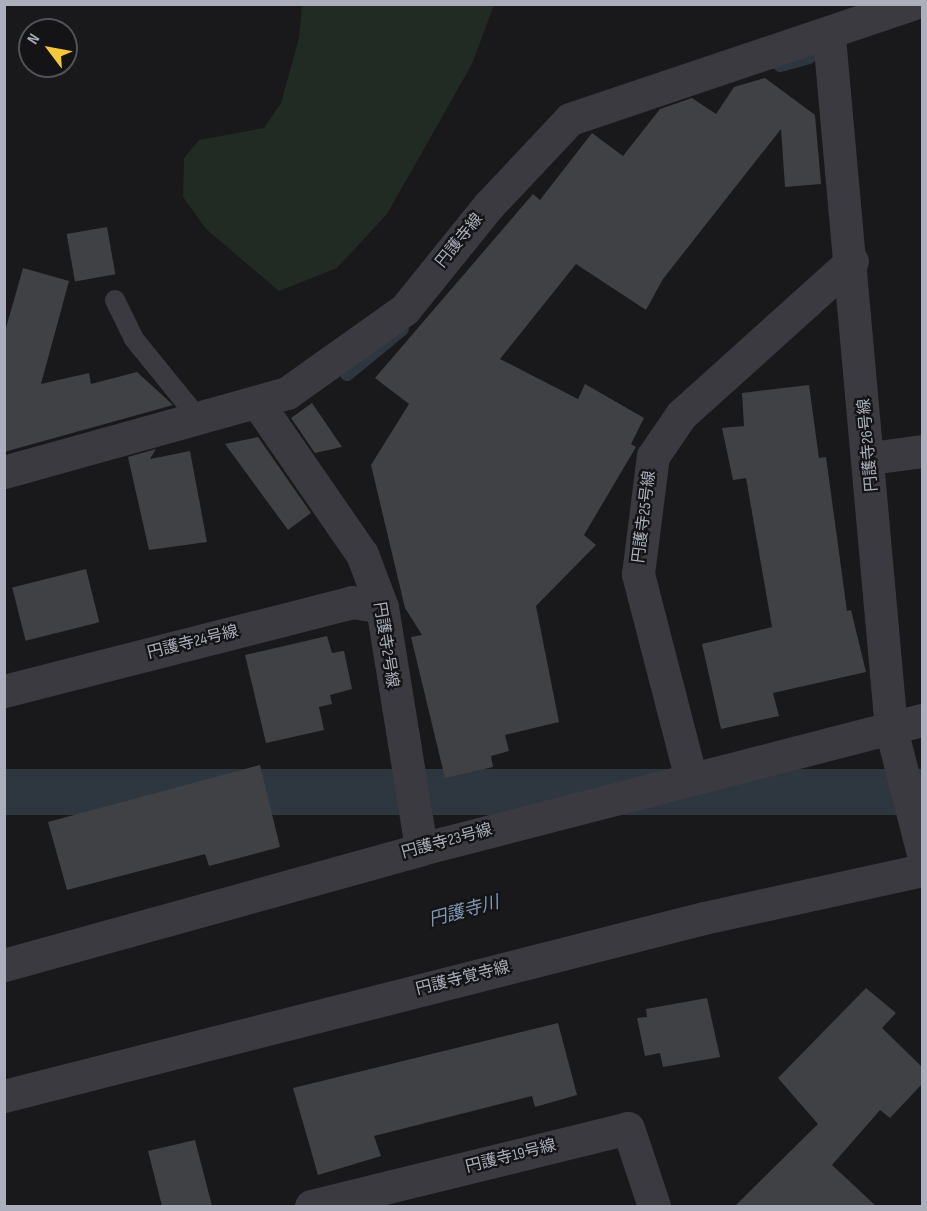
<!DOCTYPE html>
<meta charset="utf-8">
<style>
body{margin:0}
#map{position:relative;width:927px;height:1211px;overflow:hidden;background:#19191b;font-family:"Sofia Sans Condensed","Noto Sans JP",sans-serif}
div>[style]{position:absolute}
.green>*{inset:0;background:#212a23}
.water>*{inset:0;background:#2e3640;transform-origin:0 0}
.stream>*{height:14px;margin:-7px;padding:0 7px;transform-origin:7px;border-radius:7px;background:#2e3640}
.building>*{inset:0;background:#404145;transform-origin:0 0}
.service>*{height:20px;margin:-10px;padding:0 10px;transform-origin:10px;border-radius:10px;background:#3a3a40}
.minor>*{height:33px;margin:-16.5px;padding:0 16.5px;transform-origin:16.5px;border-radius:16.5px;background:#3a3a40}
.tertiary>*{height:33px;margin:-16.5px;padding:0 16.5px;transform-origin:16.5px;border-radius:16.5px;background:#3a3a40}
span{translate:-50% -50%;white-space:nowrap;text-align:center;line-height:1.15;-webkit-text-stroke:4.5px #141416;paint-order:stroke}
.street-label{font-size:16px;color:#abafbb}
.water-label{font-size:18px;color:#8299b6;font-style:italic}
.frame{position:absolute;inset:0;border:6px solid #abafbb;pointer-events:none}
.north{position:absolute;left:18px;top:18px;width:60px;height:60px;box-sizing:border-box;background:#141416;border:2px solid #505258;border-radius:50%;rotate:302deg;font-size:16px;font-weight:700;line-height:24px;text-align:center;color:#abafbb}
.north::after{content:'';display:block;margin:auto;width:21px;height:27px;background:#f4c838;clip-path:polygon(50% 0,100% 100%,50% 72%,0 100%)}
</style>
<div id="map">
<div class="green">
<div style="clip-path:polygon(302px 5px,494px 5px,472px 64px,387px 214px,337px 268px,279px 291px,206px 229px,183px 197px,184px 158px,199px 140px,264px 128px,281px 103px,299px 38px)"></div>
</div>
<div class="water">
<div style="left:922px;top:769px;width:46px;height:947px;rotate:90deg"></div>
</div>
<div class="stream">
<div style="left:780px;top:65px;width:30px;rotate:-15deg"></div>
<div style="left:347px;top:374px;width:71px;rotate:-39.3deg"></div>
</div>
<div class="building">
<div style="clip-path:polygon(765px 78px,815px 115px,821px 184px,785px 187px,781px 129px,663px 279px,646px 310px,576px 264px,500px 359px,578px 399px,585px 384px,644px 418px,631px 444px,636px 447px,584px 535px,596px 545px,536px 606px,559px 722px,505px 735px,509px 751px,491px 756px,493px 767px,445px 778px,411px 637px,422px 635px,405px 608px,371px 465px,409px 404px,375px 378px,533px 194px,540px 200px,592px 133px,623px 156px,660px 109px,692px 98px,716px 114px,734px 87px)"></div>
<div style="left:107px;top:227px;width:48px;height:41px;rotate:80deg"></div>
<div style="clip-path:polygon(23px 268px,69px 281px,41px 384px,89px 373px,91px 384px,137px 372px,173px 405px,4px 452px,4px 335px)"></div>
<div style="clip-path:polygon(809px 385px,819px 458px,826px 457px,847px 611px,851px 610px,866px 672px,773px 693px,779px 716px,721px 729px,702px 644px,772px 627px,746px 478px,733px 480px,722px 428px,744px 426px,742px 393px)"></div>
<div style="clip-path:polygon(312px 403px,342px 447px,315px 453px,291px 418px)"></div>
<div style="clip-path:polygon(258px 437px,311px 513px,288px 530px,225px 444px)"></div>
<div style="clip-path:polygon(156px 449px,150px 459px,190px 451px,207px 542px,149px 550px,128px 457px)"></div>
<div style="left:86px;top:569px;width:55px;height:76px;rotate:76deg"></div>
<div style="clip-path:polygon(327px 636px,332px 653px,344px 651px,352px 689px,330px 695px,332px 704px,319px 707px,324px 730px,266px 743px,245px 655px)"></div>
<div style="clip-path:polygon(260px 765px,280px 847px,209px 866px,205px 854px,67px 890px,48px 822px)"></div>
<div style="clip-path:polygon(866px 988px,896px 1013px,882px 1028px,922px 1067px,922px 1084px,890px 1118px,880px 1110px,832px 1165px,876px 1206px,735px 1206px,818px 1124px,778px 1078px)"></div>
<div style="clip-path:polygon(707px 998px,720px 1057px,663px 1067px,660px 1053px,645px 1056px,637px 1018px,647px 1017px,646px 1009px)"></div>
<div style="clip-path:polygon(558px 1023px,577px 1095px,535px 1107px,532px 1096px,374px 1136px,381px 1156px,318px 1175px,293px 1088px)"></div>
<div style="clip-path:polygon(195px 1140px,212px 1206px,162px 1206px,148px 1151px)"></div>
</div>
<div class="service">
<div style="left:115px;top:300px;width:43px;rotate:64deg"></div>
<div style="left:134px;top:339px;width:103px;rotate:50.9deg"></div>
</div>
<div class="minor">
<div style="left:829px;top:37px;width:695px;rotate:84.88deg"></div>
<div style="left:891px;top:729px;width:125px;rotate:75.6deg"></div>
<div style="left:257px;top:402px;width:185px;rotate:55.4deg"></div>
<div style="left:362px;top:554px;width:57px;rotate:69.3deg"></div>
<div style="left:382px;top:607px;width:245px;rotate:80.8deg"></div>
<div style="left:871px;top:458px;width:51px;rotate:-7.8deg"></div>
<div style="left:4px;top:472px;width:294px;rotate:-15.6deg"></div>
<div style="left:287px;top:393px;width:145px;rotate:-35.4deg"></div>
<div style="left:405px;top:309px;width:134px;rotate:-51.1deg"></div>
<div style="left:489px;top:205px;width:118px;rotate:-46.7deg"></div>
<div style="left:570px;top:119px;width:361px;rotate:-18.6deg"></div>
<div style="left:4px;top:691px;width:359px;rotate:-14.3deg"></div>
<div style="left:352px;top:602px;width:30px;rotate:9deg"></div>
<div style="left:691px;top:779px;width:212px;rotate:-104.5deg"></div>
<div style="left:638px;top:574px;width:119px;rotate:-82.8deg"></div>
<div style="left:653px;top:456px;width:50px;rotate:-55.7deg"></div>
<div style="left:681px;top:415px;width:230px;rotate:-42deg"></div>
<div style="left:4px;top:965px;width:433px;rotate:-15.5deg"></div>
<div style="left:421px;top:849px;width:517px;rotate:-14.44deg"></div>
<div style="left:311px;top:1206px;width:326px;rotate:-13.8deg"></div>
<div style="left:628px;top:1128px;width:82px;rotate:71.6deg"></div>
</div>
<div class="tertiary">
<div style="left:4px;top:1096px;width:722px;rotate:-14.27deg"></div>
<div style="left:704px;top:918px;width:223px;rotate:-12.4deg"></div>
</div>
<div class="street-label">
<span style="left:460px;top:241px;rotate:-51deg">円護寺線</span>
<span style="left:869px;top:445px;rotate:-95deg">円護寺26号線</span>
<span style="left:645px;top:517px;rotate:-83deg">円護寺25号線</span>
<span style="left:193px;top:643px;rotate:-14deg">円護寺24号線</span>
<span style="left:385px;top:645px;rotate:81deg">円護寺2号線</span>
<span style="left:447px;top:842px;rotate:-15deg">円護寺23号線</span>
<span style="left:463px;top:979px;rotate:-14deg">円護寺覚寺線</span>
<span style="left:511px;top:1157px;rotate:-14deg">円護寺19号線</span>
</div>
<div class="water-label">
<span style="left:464px;top:912px;rotate:-15deg">円護寺川</span>
</div>
<div class="frame"></div>
<div class="north">N</div>
</div>
